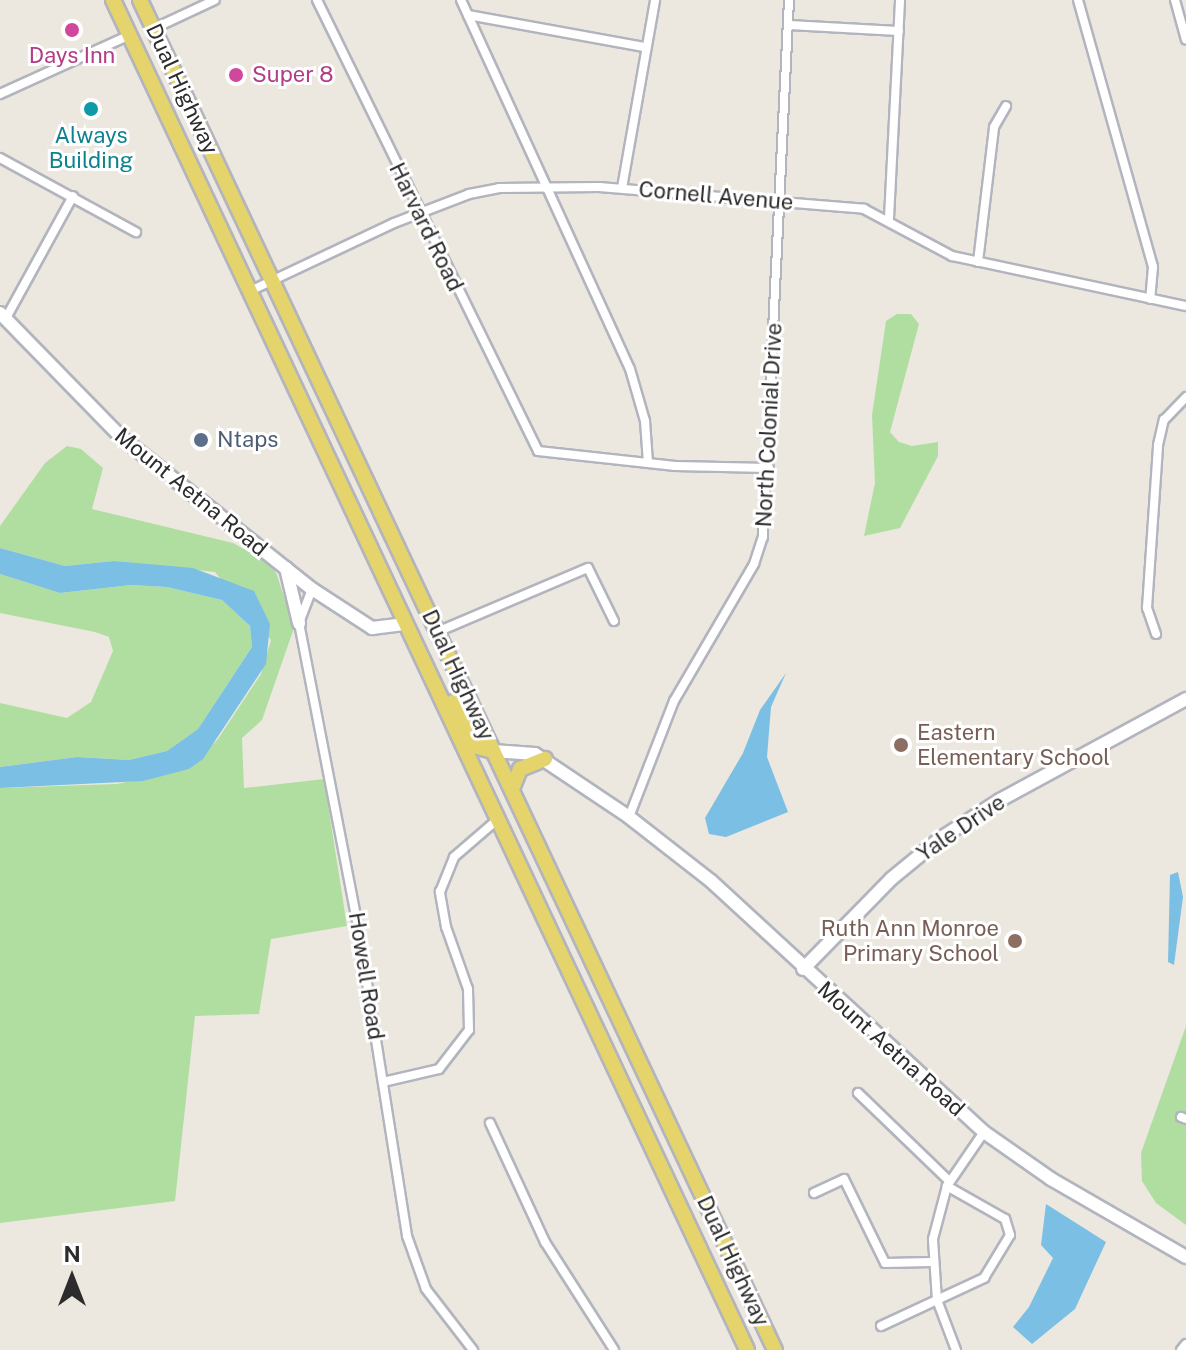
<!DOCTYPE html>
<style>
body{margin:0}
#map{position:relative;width:1186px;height:1350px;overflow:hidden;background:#ece8df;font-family:"Public Sans",sans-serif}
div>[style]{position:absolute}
.green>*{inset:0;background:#b0dea0}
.water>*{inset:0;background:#7bbfe5}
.roads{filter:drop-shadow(2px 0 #b2b4be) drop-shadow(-2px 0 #b2b4be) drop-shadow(0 2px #b2b4be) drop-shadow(0 -2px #b2b4be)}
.street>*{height:8px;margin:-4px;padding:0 4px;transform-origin:4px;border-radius:4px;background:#fff}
.secondary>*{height:12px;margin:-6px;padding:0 6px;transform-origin:6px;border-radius:6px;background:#fff}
.primary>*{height:14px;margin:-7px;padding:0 7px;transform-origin:7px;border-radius:7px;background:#e5d36b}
.dots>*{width:22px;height:22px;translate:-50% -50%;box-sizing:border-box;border:4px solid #fff;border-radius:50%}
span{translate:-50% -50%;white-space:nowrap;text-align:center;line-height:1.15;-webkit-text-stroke:6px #fff;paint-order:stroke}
.hotel-label{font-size:22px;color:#b23c85}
.left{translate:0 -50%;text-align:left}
.street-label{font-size:22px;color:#2c2c2c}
.culture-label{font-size:22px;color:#0d838f}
.service-label{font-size:22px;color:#4e5e75}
.education-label{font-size:22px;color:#785e54}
.right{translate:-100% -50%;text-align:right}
.north{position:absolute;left:32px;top:1238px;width:80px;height:80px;-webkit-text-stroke:6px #fff;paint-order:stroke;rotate:0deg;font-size:22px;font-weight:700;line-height:32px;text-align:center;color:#2c2c2c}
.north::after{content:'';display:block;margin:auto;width:28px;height:36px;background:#2c2c2c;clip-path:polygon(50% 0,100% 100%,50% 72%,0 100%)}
</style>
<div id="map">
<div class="green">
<div style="clip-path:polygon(897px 314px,911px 314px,919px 324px,890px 432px,899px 442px,912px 446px,938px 442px,938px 456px,900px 528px,864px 536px,875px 483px,872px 415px,886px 321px)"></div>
<div style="clip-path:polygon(67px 446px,81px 449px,103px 468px,92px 509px,233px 543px,270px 563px,277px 575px,294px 628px,262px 720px,242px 738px,244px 788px,324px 779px,347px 926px,271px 939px,259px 1014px,195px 1016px,175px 1201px,0 1223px,0 788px,117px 784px,189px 769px,218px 739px,261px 674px,271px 640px,215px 572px,114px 561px,65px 566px,0 548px,0 526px,45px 463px)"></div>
<div style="clip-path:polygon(0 574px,60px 593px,131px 585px,167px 587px,222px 600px,250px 626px,252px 647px,198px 729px,167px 751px,129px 760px,77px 757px,0 767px,0 703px,67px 718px,91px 702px,113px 651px,109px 637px,95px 632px,0 613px)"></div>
<div style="clip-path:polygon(1186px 1026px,1186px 1225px,1156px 1203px,1142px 1181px,1141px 1153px)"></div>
</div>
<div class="water">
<div style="clip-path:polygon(0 548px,65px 566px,114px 561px,193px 568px,254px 591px,270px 624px,266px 664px,203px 759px,189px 769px,143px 781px,0 788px,0 767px,77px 757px,129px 760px,167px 751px,198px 729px,252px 647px,250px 626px,222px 600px,167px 587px,131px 585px,60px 593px,0 574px)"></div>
<div style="clip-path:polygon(786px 673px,771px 707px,767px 757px,788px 812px,726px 837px,709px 834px,705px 818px,743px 753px,760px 710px)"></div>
<div style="clip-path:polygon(1178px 872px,1183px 897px,1174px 965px,1168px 962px,1170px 875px)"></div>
<div style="clip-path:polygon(1046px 1204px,1106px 1242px,1075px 1309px,1032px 1344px,1013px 1327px,1029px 1307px,1053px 1258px,1041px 1245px)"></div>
</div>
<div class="roads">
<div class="street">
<div style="left:317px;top:0;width:502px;rotate:63.89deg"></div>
<div style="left:538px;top:451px;width:138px;rotate:6.2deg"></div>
<div style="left:675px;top:466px;width:94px;rotate:1.2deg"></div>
<div style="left:461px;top:0;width:406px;rotate:65.4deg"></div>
<div style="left:630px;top:369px;width:54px;rotate:73.9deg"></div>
<div style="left:645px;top:421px;width:42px;rotate:85.9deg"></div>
<div style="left:1078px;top:0;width:277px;rotate:74.3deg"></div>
<div style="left:1153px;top:267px;width:32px;rotate:95deg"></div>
<div style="left:1175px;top:0;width:41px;rotate:74.6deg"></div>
<div style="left:468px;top:15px;width:179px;rotate:10.3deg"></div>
<div style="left:789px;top:25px;width:110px;rotate:3.1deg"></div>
<div style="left:153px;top:29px;width:68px;rotate:-25.1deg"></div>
<div style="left:0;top:94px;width:143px;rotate:-24.4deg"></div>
<div style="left:0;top:158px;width:155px;rotate:28.6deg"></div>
<div style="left:622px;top:188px;width:191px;rotate:-80deg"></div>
<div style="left:889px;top:218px;width:218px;rotate:-87.1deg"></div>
<div style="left:978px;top:262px;width:136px;rotate:-83.2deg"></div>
<div style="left:994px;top:127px;width:24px;rotate:-60deg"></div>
<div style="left:250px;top:291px;width:159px;rotate:-25.3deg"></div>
<div style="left:394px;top:223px;width:80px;rotate:-21.1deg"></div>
<div style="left:469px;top:194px;width:31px;rotate:-11deg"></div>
<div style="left:499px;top:188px;width:100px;rotate:-0.6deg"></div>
<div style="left:599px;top:187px;width:266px;rotate:4.7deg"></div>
<div style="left:864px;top:209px;width:100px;rotate:28.1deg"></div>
<div style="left:952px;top:256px;width:239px;rotate:12.1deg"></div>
<div style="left:6px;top:318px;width:139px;rotate:-61.2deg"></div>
<div style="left:312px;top:589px;width:36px;rotate:111deg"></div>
<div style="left:299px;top:623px;width:309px;rotate:79deg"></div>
<div style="left:358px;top:926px;width:314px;rotate:81deg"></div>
<div style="left:407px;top:1236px;width:56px;rotate:70.3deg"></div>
<div style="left:426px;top:1289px;width:77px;rotate:52.4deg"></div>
<div style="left:437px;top:632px;width:164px;rotate:-23deg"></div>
<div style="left:588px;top:568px;width:59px;rotate:63.9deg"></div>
<div style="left:1156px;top:634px;width:28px;rotate:-109deg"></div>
<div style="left:1147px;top:608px;width:163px;rotate:-86.1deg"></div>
<div style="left:1158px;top:445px;width:26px;rotate:-77deg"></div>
<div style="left:1164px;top:420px;width:32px;rotate:-46deg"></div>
<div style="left:629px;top:817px;width:124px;rotate:-68.8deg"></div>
<div style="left:674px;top:701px;width:159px;rotate:-59.7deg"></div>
<div style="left:754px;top:564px;width:28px;rotate:-72deg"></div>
<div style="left:763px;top:537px;width:538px;rotate:-87.23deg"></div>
<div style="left:383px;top:1082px;width:57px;rotate:-13.1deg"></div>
<div style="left:439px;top:1069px;width:49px;rotate:-52.4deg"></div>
<div style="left:469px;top:1030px;width:41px;rotate:-91.4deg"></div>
<div style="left:468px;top:989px;width:66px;rotate:-109.5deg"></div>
<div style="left:446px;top:927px;width:36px;rotate:-100deg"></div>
<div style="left:440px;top:892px;width:38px;rotate:-68deg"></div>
<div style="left:454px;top:857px;width:57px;rotate:-40.7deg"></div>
<div style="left:858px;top:1093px;width:127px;rotate:44deg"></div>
<div style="left:1181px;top:1117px;width:5px;rotate:22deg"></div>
<div style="left:490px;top:1123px;width:131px;rotate:65.2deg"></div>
<div style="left:545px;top:1242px;width:128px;rotate:57.4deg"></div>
<div style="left:814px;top:1193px;width:33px;rotate:-25deg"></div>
<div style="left:844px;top:1179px;width:93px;rotate:64deg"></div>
<div style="left:885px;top:1263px;width:47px;rotate:-1.2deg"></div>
<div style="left:881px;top:1326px;width:114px;rotate:-25deg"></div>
<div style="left:984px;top:1278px;width:50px;rotate:-58.8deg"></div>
<div style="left:1010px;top:1235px;width:17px;rotate:-107deg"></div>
<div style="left:1005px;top:1219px;width:67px;rotate:-150.4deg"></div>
<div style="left:956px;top:1350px;width:53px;rotate:-110.8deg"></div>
<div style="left:937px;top:1300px;width:61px;rotate:-93.8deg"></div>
<div style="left:933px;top:1239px;width:55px;rotate:-75.2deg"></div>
<div style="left:947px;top:1186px;width:65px;rotate:-55.6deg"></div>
<div style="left:1181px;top:1350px;width:8px;rotate:-50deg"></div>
</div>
<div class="secondary">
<div style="left:0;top:313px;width:175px;rotate:45.7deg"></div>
<div style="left:122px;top:438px;width:243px;rotate:38.5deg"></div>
<div style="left:312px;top:589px;width:72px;rotate:33deg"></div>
<div style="left:372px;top:628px;width:34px;rotate:-7deg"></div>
<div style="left:286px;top:568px;width:57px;rotate:76.7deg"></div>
<div style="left:493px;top:751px;width:42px;rotate:4.1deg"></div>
<div style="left:535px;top:754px;width:113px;rotate:33.8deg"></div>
<div style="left:629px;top:817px;width:104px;rotate:38deg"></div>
<div style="left:711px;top:881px;width:371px;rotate:42.6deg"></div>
<div style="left:984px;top:1132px;width:82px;rotate:35deg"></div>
<div style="left:1051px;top:1179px;width:156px;rotate:30deg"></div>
<div style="left:803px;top:969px;width:126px;rotate:-45.6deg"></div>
<div style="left:891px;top:879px;width:65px;rotate:-39.4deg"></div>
<div style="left:941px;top:838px;width:70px;rotate:-32.8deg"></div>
<div style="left:1000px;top:800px;width:212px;rotate:-28.5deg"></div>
</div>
<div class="primary">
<div style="left:113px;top:0;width:1491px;rotate:64.84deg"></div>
<div style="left:140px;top:0;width:1492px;rotate:64.81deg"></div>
<div style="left:453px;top:702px;width:49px;rotate:64.5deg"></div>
<div style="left:474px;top:746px;width:20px;rotate:15deg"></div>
<div style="left:512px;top:789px;width:22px;rotate:-68deg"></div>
<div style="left:520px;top:769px;width:27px;rotate:-22deg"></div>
</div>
</div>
<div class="dots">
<div style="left:72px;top:30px;background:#d1479c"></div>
<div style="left:236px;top:75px;background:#d1479c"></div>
<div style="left:91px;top:109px;background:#0f9aa8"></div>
<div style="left:201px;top:440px;background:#5c6f8a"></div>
<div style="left:901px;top:745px;background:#8d6e63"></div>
<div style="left:1015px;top:941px;background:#8d6e63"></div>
</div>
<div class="hotel-label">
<span style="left:72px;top:56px">Days Inn</span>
<span class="left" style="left:252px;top:75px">Super 8</span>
</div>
<div class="street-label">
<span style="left:182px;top:89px;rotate:65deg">Dual Highway</span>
<span style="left:716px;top:196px;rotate:5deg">Cornell Avenue</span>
<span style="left:426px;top:227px;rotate:64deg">Harvard Road</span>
<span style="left:769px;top:425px;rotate:-87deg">North Colonial Drive</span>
<span style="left:191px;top:492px;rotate:39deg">Mount Aetna Road</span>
<span style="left:458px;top:675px;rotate:65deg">Dual Highway</span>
<span style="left:961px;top:828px;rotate:-34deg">Yale Drive</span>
<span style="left:366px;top:976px;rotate:81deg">Howell Road</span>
<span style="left:891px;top:1049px;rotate:42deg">Mount Aetna Road</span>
<span style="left:733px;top:1261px;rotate:65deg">Dual Highway</span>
</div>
<div class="culture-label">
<span style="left:91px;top:148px">Always<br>Building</span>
</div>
<div class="service-label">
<span class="left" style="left:217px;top:440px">Ntaps</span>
</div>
<div class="education-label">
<span class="left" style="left:917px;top:745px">Eastern<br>Elementary School</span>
<span class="right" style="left:999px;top:941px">Ruth Ann Monroe<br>Primary School</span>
</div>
<div class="north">N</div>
</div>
